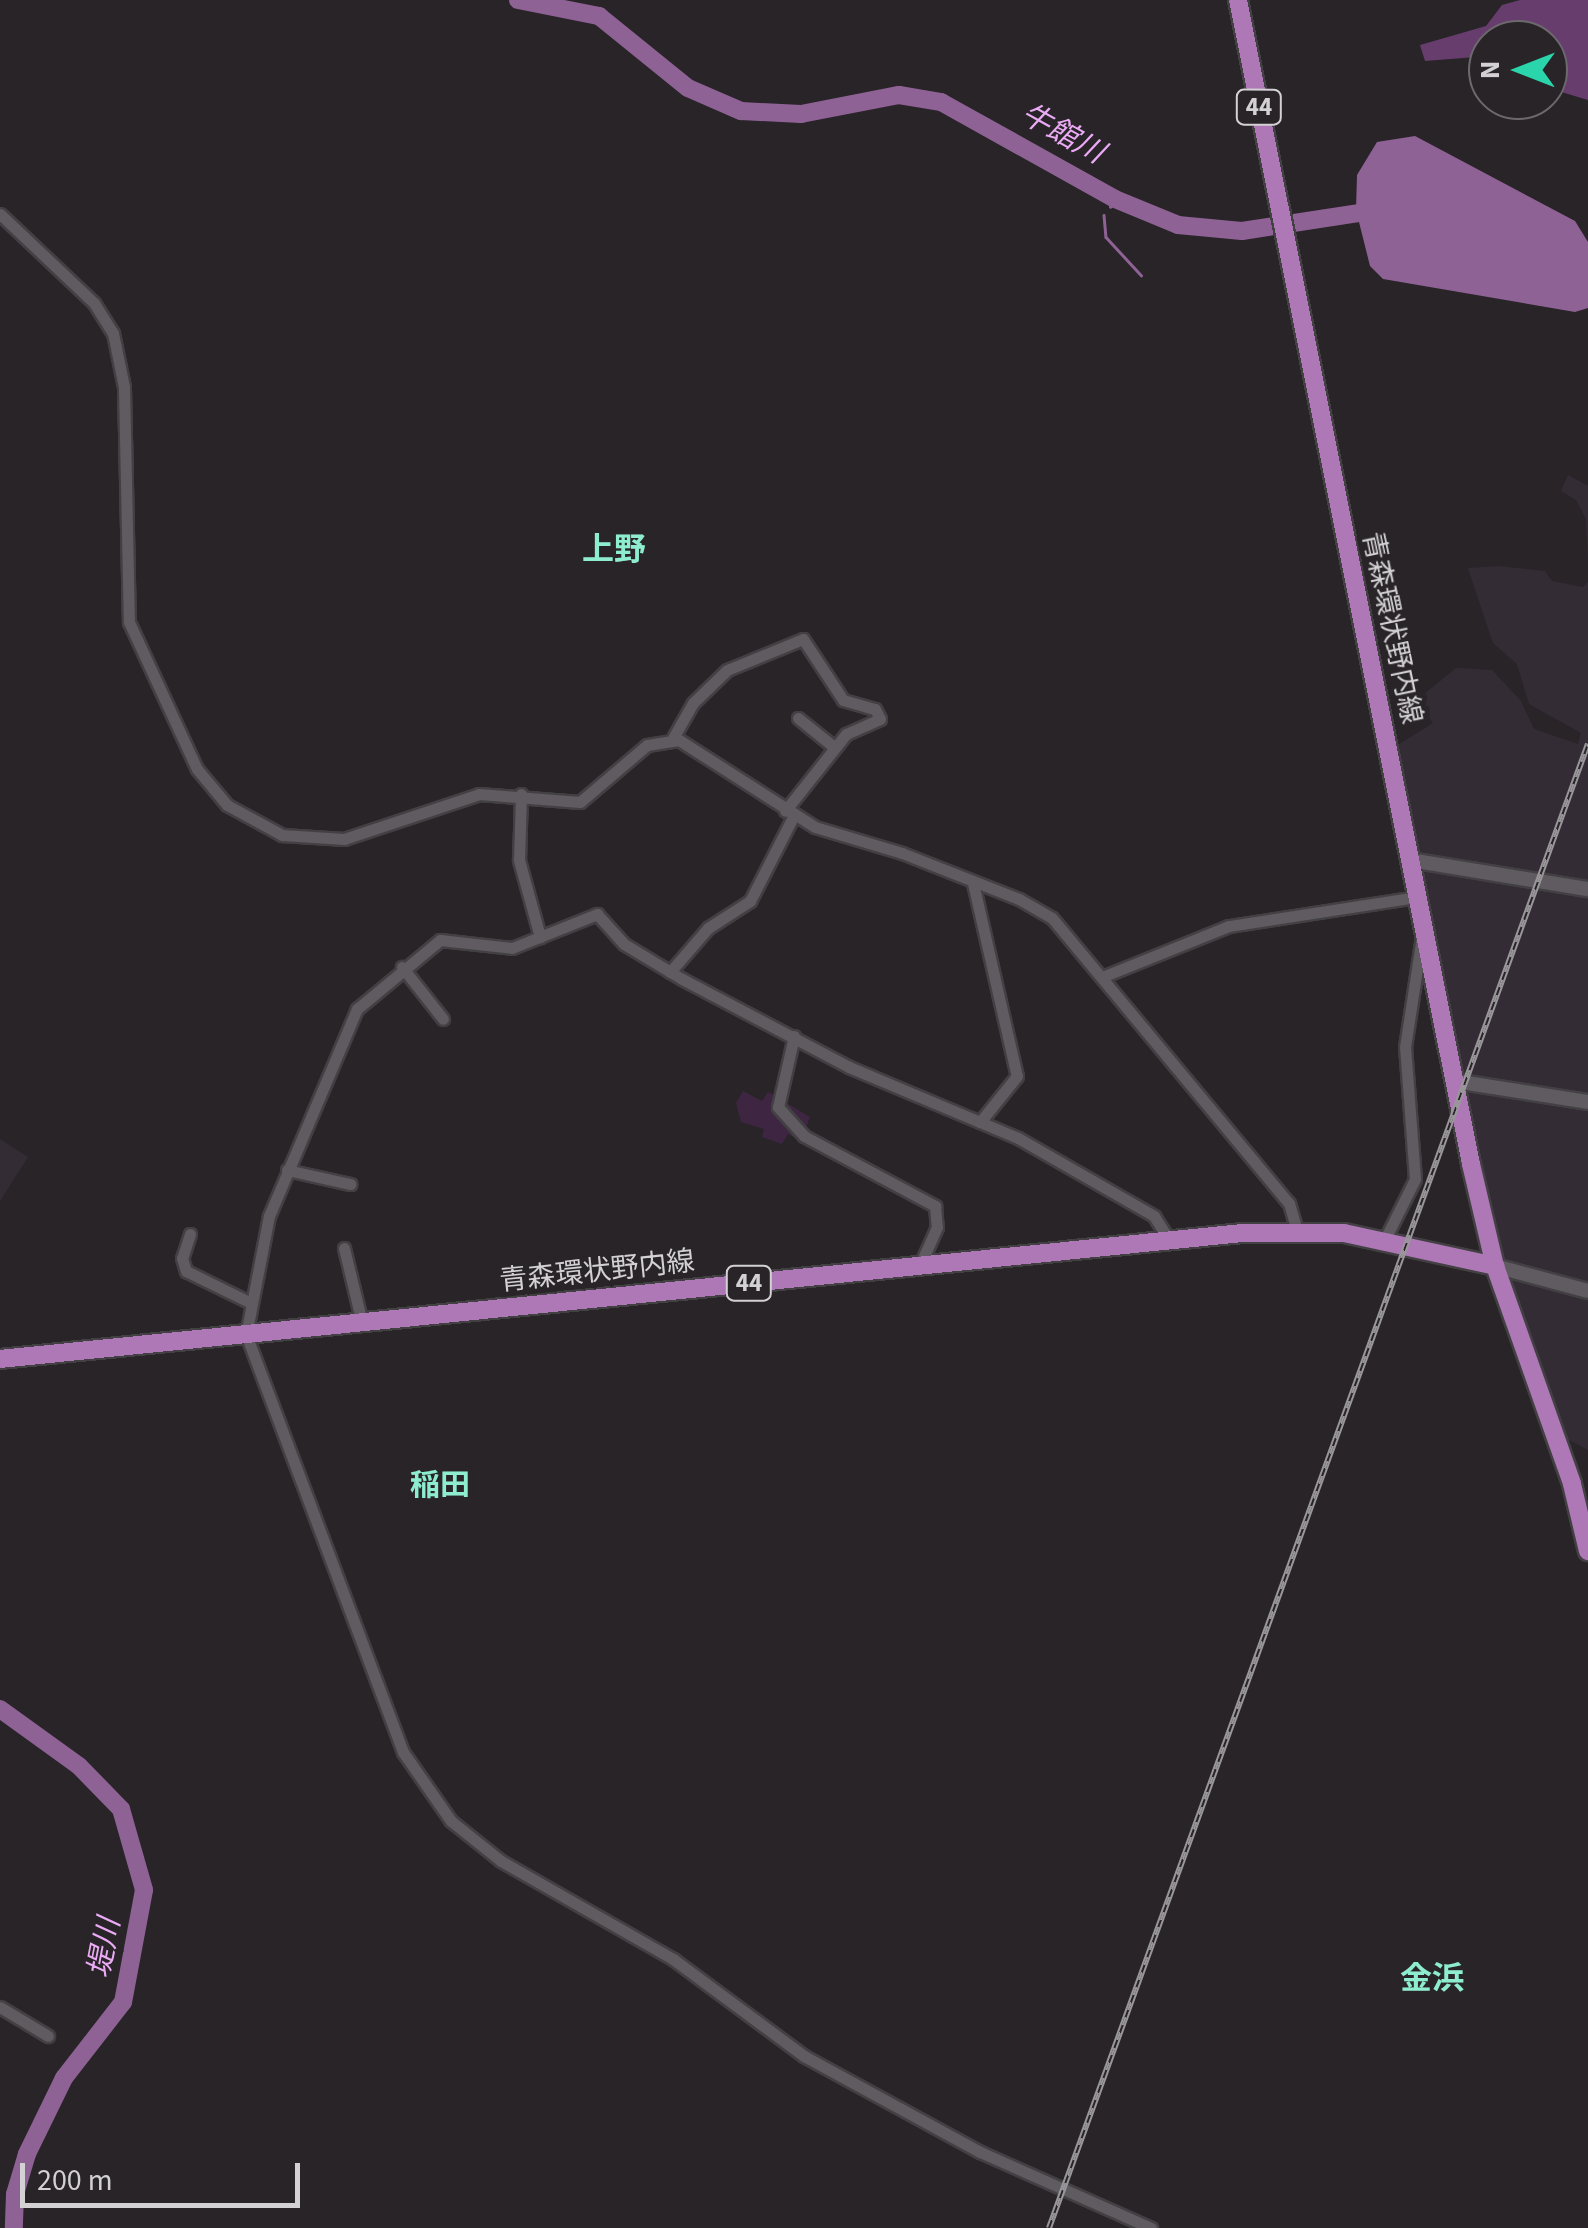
<!DOCTYPE html>
<meta charset="utf-8">
<style>
body{margin:0}
#map{position:relative;width:1588px;height:2228px;overflow:hidden;background:#282428;font-family:"Source Sans 3","Noto Sans JP",sans-serif}
div>[style]{position:absolute}
.built>*{inset:0;background:#342c35}
.green>*{inset:0;background:#3e2642}
.forest>*{inset:0;background:#673d6e}
.water>*{inset:0;background:#8f6296}
.stream>*{height:2.5px;margin:-1.25px;padding:0 1.25px;transform-origin:1.25px;border-radius:1.25px;background:#8f6296}
.river>*{height:18px;margin:-9px;padding:0 9px;transform-origin:9px;border-radius:9px;background:#8f6296}
.roads{filter:drop-shadow(2px 0 #434044) drop-shadow(-2px 0 #434044) drop-shadow(0 2px #434044) drop-shadow(0 -2px #434044)}
.minor>*{height:11px;margin:-5.5px;padding:0 5.5px;transform-origin:5.5px;border-radius:5.5px;background:#5f5b60}
.tertiary>*{height:14px;margin:-7px;padding:0 7px;transform-origin:7px;border-radius:7px;background:#5f5b60}
.primary>*{height:18px;margin:-9px;padding:0 9px;transform-origin:9px;border-radius:9px;background:#ae78b7}
.rail>*{height:6px;margin-top:-3px;transform-origin:0;background:repeating-linear-gradient(90deg,#282428 0 8px,#99979a 0 16px);box-sizing:border-box;border-block:2px solid #99979a}
span{translate:-50% -50%;white-space:nowrap;text-align:center;line-height:1.15;-webkit-text-stroke:10px #282428;paint-order:stroke}
.shield-label span{padding:2px 8px;background:#282428;border:2px solid;border-radius:8px;-webkit-text-stroke-width:0}
.shield-label{font-size:25px;color:#d3d1d4;font-weight:700}
.street-label{font-size:28px;color:#d3d1d4}
.water-label{font-size:30px;color:#eaaaf4;font-style:italic}
.neighbourhood-label{font-size:30px;color:#8eedcf;font-weight:700}
.quarter-label{font-size:32px;color:#8eedcf;font-weight:700}
.north{position:absolute;left:1468px;top:20px;width:100px;height:100px;box-sizing:border-box;background:#282428;border:2px solid #6c696d;border-radius:50%;rotate:270deg;font-size:28px;font-weight:700;line-height:40px;text-align:center;color:#d3d1d4}
.north::after{content:'';display:block;margin:auto;width:35px;height:45px;background:#2ad5ac;clip-path:polygon(50% 0,100% 100%,50% 72%,0 100%)}
.scale{position:absolute;left:20px;top:2163px;width:280px;height:45px;box-sizing:border-box;border:5px solid #d3d1d4;border-top:0;padding-left:12px;font-size:30px;line-height:35px;white-space:nowrap;color:#d3d1d4;-webkit-text-stroke:8px #282428;paint-order:stroke}
</style>
<div id="map">
<div class="built">
<div style="clip-path:polygon(1568px 475px,1588px 486px,1588px 561px,1586px 519px,1576px 500px,1561px 491px)"></div>
<div style="clip-path:polygon(1498px 566px,1545px 571px,1552px 581px,1583px 587px,1588px 582px,1588px 1450px,1563px 1437px,1498px 1249px,1396px 746px,1433px 723px,1417px 700px,1456px 668px,1492px 670px,1521px 701px,1534px 729px,1578px 744px,1581px 733px,1529px 704px,1517px 664px,1493px 643px,1468px 568px)"></div>
<div style="clip-path:polygon(0 1139px,28px 1157px,0 1201px)"></div>
</div>
<div class="green">
<div style="clip-path:polygon(743px 1091px,762px 1101px,768px 1092px,810px 1117px,801px 1141px,788px 1134px,782px 1144px,762px 1137px,764px 1129px,741px 1122px,736px 1103px)"></div>
</div>
<div class="forest">
<div style="clip-path:polygon(1520px 0,1588px 0,1588px 100px,1548px 88px,1548px 40px,1488px 40px,1488px 56px,1425px 61px,1420px 45px,1486px 26px,1502px 5px)"></div>
</div>
<div class="water">
<div style="clip-path:polygon(1415px 136px,1575px 221px,1588px 242px,1588px 308px,1575px 312px,1383px 279px,1370px 266px,1356px 210px,1357px 175px,1377px 142px)"></div>
</div>
<div class="stream">
<div style="left:1110px;top:207px;width:9px;rotate:-58deg"></div>
<div style="left:1104px;top:215px;width:22px;rotate:85deg"></div>
<div style="left:1106px;top:237px;width:52px;rotate:47.4deg"></div>
</div>
<div class="river">
<div style="left:518px;top:0;width:83px;rotate:11.2deg"></div>
<div style="left:599px;top:16px;width:114px;rotate:39deg"></div>
<div style="left:688px;top:88px;width:58px;rotate:23.5deg"></div>
<div style="left:741px;top:111px;width:60px;rotate:2.9deg"></div>
<div style="left:801px;top:114px;width:100px;rotate:-11deg"></div>
<div style="left:899px;top:95px;width:43px;rotate:9.5deg"></div>
<div style="left:941px;top:102px;width:199px;rotate:29.1deg"></div>
<div style="left:1115px;top:199px;width:68px;rotate:22.4deg"></div>
<div style="left:1178px;top:225px;width:64px;rotate:5.4deg"></div>
<div style="left:1242px;top:231px;width:139px;rotate:-8.7deg"></div>
<div style="left:0;top:1709px;width:97px;rotate:35.8deg"></div>
<div style="left:79px;top:1766px;width:60px;rotate:45.7deg"></div>
<div style="left:121px;top:1809px;width:84px;rotate:74.1deg"></div>
<div style="left:144px;top:1890px;width:114px;rotate:100.6deg"></div>
<div style="left:123px;top:2002px;width:96px;rotate:127.8deg"></div>
<div style="left:64px;top:2078px;width:85px;rotate:116deg"></div>
<div style="left:27px;top:2154px;width:42px;rotate:106.7deg"></div>
<div style="left:15px;top:2194px;width:34px;rotate:92deg"></div>
</div>
<div class="roads">
<div class="minor">
<div style="left:0;top:214px;width:129px;rotate:43.4deg"></div>
<div style="left:94px;top:303px;width:36px;rotate:58deg"></div>
<div style="left:113px;top:333px;width:55px;rotate:78.5deg"></div>
<div style="left:124px;top:387px;width:235px;rotate:88.8deg"></div>
<div style="left:129px;top:622px;width:162px;rotate:65.2deg"></div>
<div style="left:197px;top:769px;width:47px;rotate:50.2deg"></div>
<div style="left:227px;top:805px;width:63px;rotate:28.6deg"></div>
<div style="left:282px;top:835px;width:62px;rotate:3.7deg"></div>
<div style="left:344px;top:839px;width:142px;rotate:-18.4deg"></div>
<div style="left:479px;top:794px;width:101px;rotate:4.5deg"></div>
<div style="left:580px;top:802px;width:88px;rotate:-40.4deg"></div>
<div style="left:647px;top:745px;width:32px;rotate:-9deg"></div>
<div style="left:679px;top:740px;width:161px;rotate:32.6deg"></div>
<div style="left:815px;top:827px;width:91px;rotate:16.6deg"></div>
<div style="left:902px;top:853px;width:126px;rotate:21.5deg"></div>
<div style="left:1019px;top:899px;width:38px;rotate:30deg"></div>
<div style="left:1052px;top:918px;width:371px;rotate:50.3deg"></div>
<div style="left:1289px;top:1203px;width:29px;rotate:74deg"></div>
<div style="left:798px;top:718px;width:46px;rotate:38.9deg"></div>
<div style="left:673px;top:738px;width:40px;rotate:-60.3deg"></div>
<div style="left:693px;top:703px;width:47px;rotate:-44.1deg"></div>
<div style="left:727px;top:670px;width:82px;rotate:-22.2deg"></div>
<div style="left:803px;top:639px;width:73px;rotate:56.7deg"></div>
<div style="left:843px;top:700px;width:33px;rotate:16deg"></div>
<div style="left:875px;top:709px;width:11px;rotate:63deg"></div>
<div style="left:880px;top:719px;width:37px;rotate:156deg"></div>
<div style="left:846px;top:734px;width:98px;rotate:128.4deg"></div>
<div style="left:521px;top:794px;width:66px;rotate:91.7deg"></div>
<div style="left:519px;top:860px;width:80px;rotate:74.7deg"></div>
<div style="left:973px;top:883px;width:198px;rotate:77.2deg"></div>
<div style="left:1017px;top:1076px;width:59px;rotate:128.8deg"></div>
<div style="left:402px;top:967px;width:66px;rotate:51.7deg"></div>
<div style="left:670px;top:972px;width:58px;rotate:-49.2deg"></div>
<div style="left:708px;top:928px;width:50px;rotate:-32.7deg"></div>
<div style="left:750px;top:901px;width:94px;rotate:-62.9deg"></div>
<div style="left:1102px;top:977px;width:137px;rotate:-21.9deg"></div>
<div style="left:1229px;top:926px;width:190px;rotate:-8.8deg"></div>
<div style="left:794px;top:1036px;width:73px;rotate:102.7deg"></div>
<div style="left:778px;top:1107px;width:39px;rotate:48deg"></div>
<div style="left:804px;top:1136px;width:149px;rotate:28.1deg"></div>
<div style="left:935px;top:1206px;width:21px;rotate:85deg"></div>
<div style="left:937px;top:1227px;width:42px;rotate:114.1deg"></div>
<div style="left:287px;top:1170px;width:65px;rotate:12.5deg"></div>
<div style="left:190px;top:1234px;width:25px;rotate:108deg"></div>
<div style="left:182px;top:1258px;width:14px;rotate:73deg"></div>
<div style="left:186px;top:1271px;width:70px;rotate:26.2deg"></div>
<div style="left:1385px;top:1239px;width:67px;rotate:-63.4deg"></div>
<div style="left:1415px;top:1179px;width:132px;rotate:-94.3deg"></div>
<div style="left:1405px;top:1047px;width:119px;rotate:-81.3deg"></div>
<div style="left:344px;top:1248px;width:77px;rotate:76.5deg"></div>
<div style="left:0;top:2007px;width:56px;rotate:31.1deg"></div>
<div style="left:1151px;top:2228px;width:187px;rotate:-156deg"></div>
<div style="left:980px;top:2152px;width:200px;rotate:-151.4deg"></div>
<div style="left:804px;top:2056px;width:163px;rotate:-143.5deg"></div>
<div style="left:673px;top:1959px;width:198px;rotate:-150.3deg"></div>
<div style="left:501px;top:1861px;width:64px;rotate:-141.3deg"></div>
<div style="left:451px;top:1821px;width:84px;rotate:-124.8deg"></div>
<div style="left:403px;top:1752px;width:446px;rotate:-110.6deg"></div>
<div style="left:246px;top:1335px;width:121px;rotate:-79.1deg"></div>
<div style="left:269px;top:1216px;width:225px;rotate:-67deg"></div>
<div style="left:357px;top:1009px;width:108px;rotate:-39.7deg"></div>
<div style="left:440px;top:940px;width:72px;rotate:6.3deg"></div>
<div style="left:512px;top:948px;width:92px;rotate:-21.8deg"></div>
<div style="left:597px;top:914px;width:40px;rotate:48deg"></div>
<div style="left:624px;top:944px;width:68px;rotate:31.1deg"></div>
<div style="left:682px;top:979px;width:189px;rotate:27.8deg"></div>
<div style="left:849px;top:1067px;width:183px;rotate:22.8deg"></div>
<div style="left:1018px;top:1138px;width:157px;rotate:29.8deg"></div>
<div style="left:1154px;top:1216px;width:28px;rotate:58deg"></div>
</div>
<div class="tertiary">
<div style="left:1410px;top:860px;width:180px;rotate:9.3deg"></div>
<div style="left:1454px;top:1081px;width:136px;rotate:8.9deg"></div>
<div style="left:1495px;top:1266px;width:96px;rotate:15deg"></div>
</div>
<div class="primary">
<div style="left:1238px;top:0;width:1187px;rotate:78.68deg"></div>
<div style="left:1471px;top:1164px;width:105px;rotate:76.8deg"></div>
<div style="left:1495px;top:1266px;width:231px;rotate:70.5deg"></div>
<div style="left:1572px;top:1484px;width:69px;rotate:76.6deg"></div>
<div style="left:0;top:1359px;width:1248px;rotate:-5.79deg"></div>
<div style="left:1242px;top:1233px;width:102px"></div>
<div style="left:1344px;top:1233px;width:155px;rotate:12.3deg"></div>
</div>
</div>
<div class="rail">
<div style="left:1049px;top:2228px;width:1579px;rotate:-70.04deg"></div>
</div>
<div class="shield-label">
<span style="left:1259px;top:107px">44</span>
<span style="left:749px;top:1283px">44</span>
</div>
<div class="street-label">
<span style="left:1392px;top:628px;rotate:78deg">青森環状野内線</span>
<span style="left:597px;top:1271px;rotate:-6deg">青森環状野内線</span>
</div>
<div class="water-label">
<span style="left:1062px;top:134px;rotate:29deg">牛館川</span>
<span style="left:105px;top:1948px;rotate:-79deg">堤川</span>
</div>
<div class="neighbourhood-label">
<span style="left:440px;top:1486px">稲田</span>
</div>
<div class="quarter-label">
<span style="left:614px;top:550px">上野</span>
<span style="left:1432px;top:1979px">金浜</span>
</div>
<div class="north">N</div>
<div class="scale">200 m</div>
</div>
